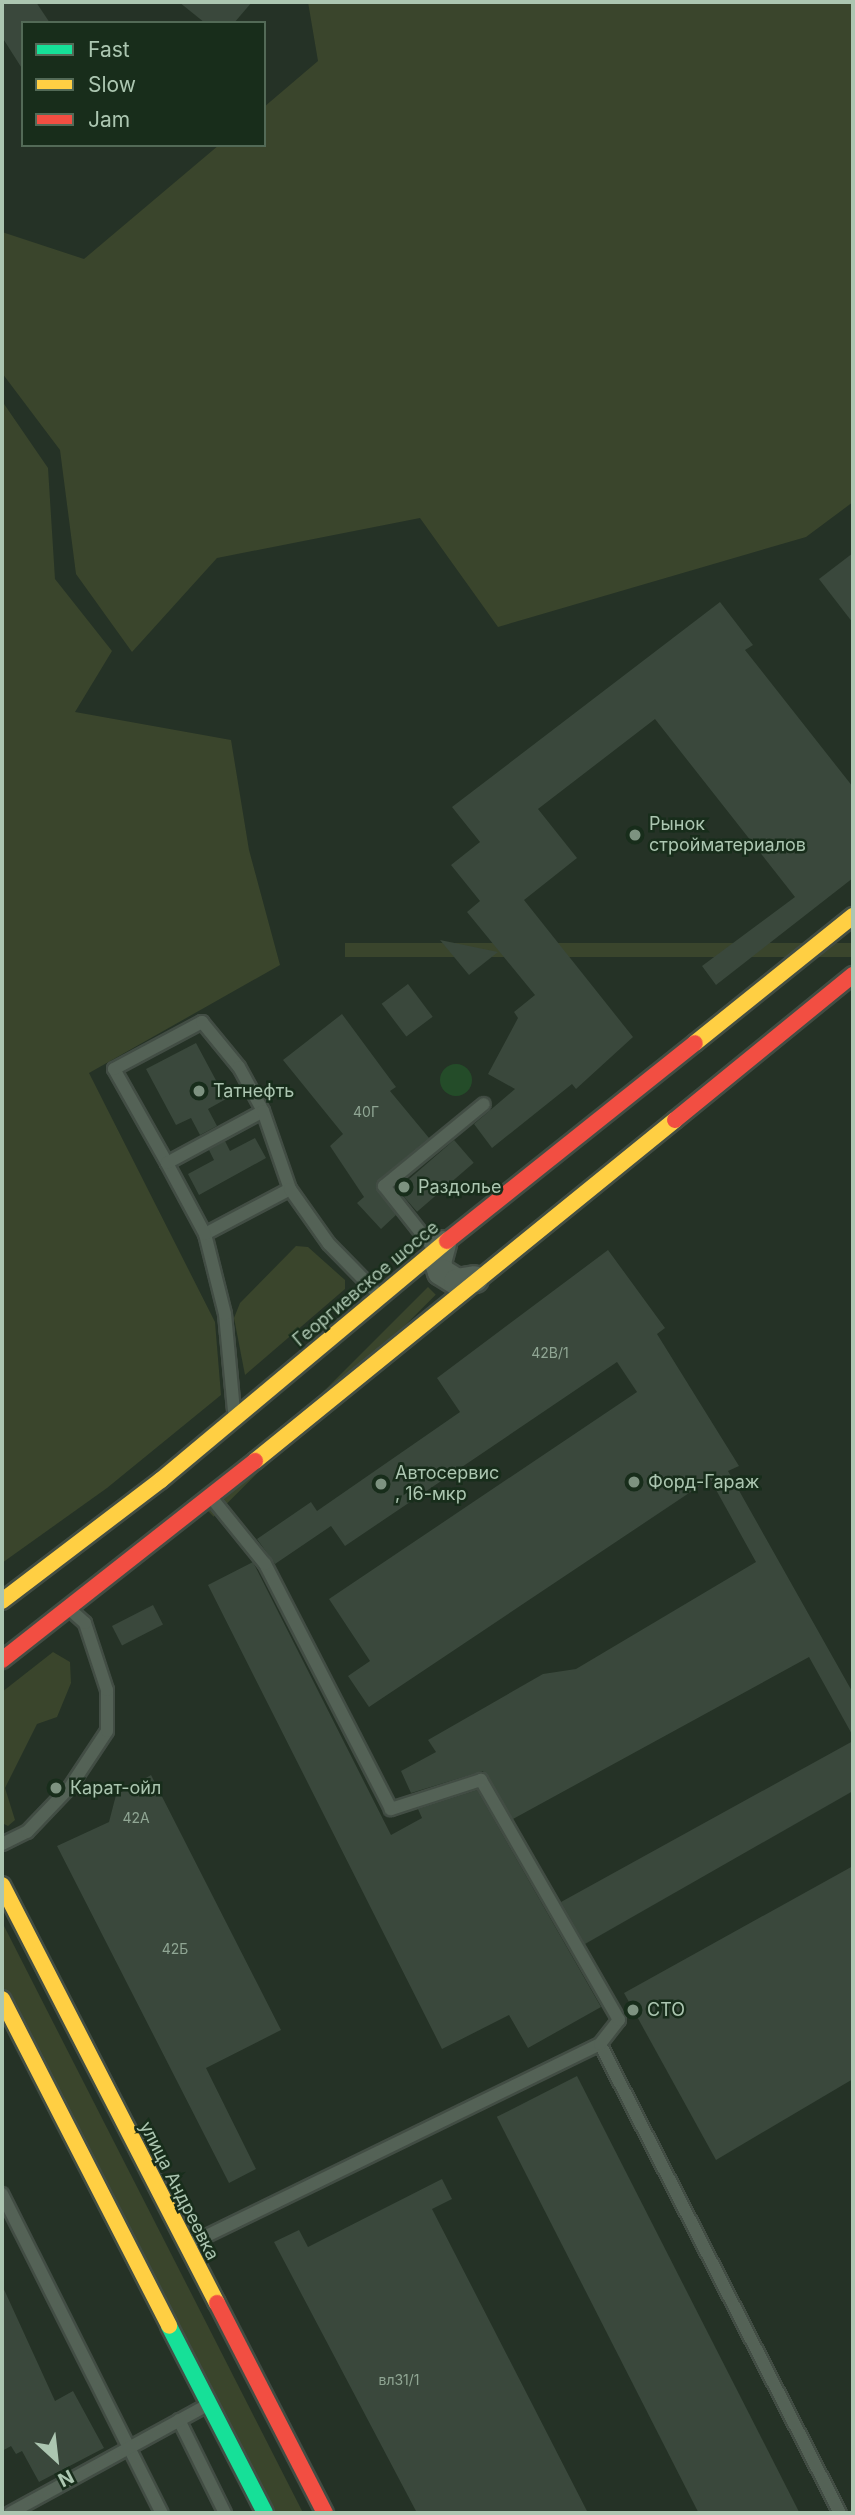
<!DOCTYPE html>
<meta charset="utf-8">
<style>
body{margin:0}
#map{position:relative;width:855px;height:2515px;overflow:hidden;background:#253226;font-family:Inter,sans-serif}
div>[style]{position:absolute}
.green>*{inset:0;background:#3a452c;transform-origin:0 0}
.water>*{inset:0;background:#244c29}
.round{border-radius:50%}
.building>*{inset:0;background:#3a483c;transform-origin:0 0}
.roads{filter:drop-shadow(2px 0 #424d44) drop-shadow(-2px 0 #424d44) drop-shadow(0 2px #424d44) drop-shadow(0 -2px #424d44)}
.lane>*{height:12px;margin:-6px;padding:0 6px;transform-origin:6px;border-radius:6px;background:#546256}
.street>*{height:26px;margin:-13px;padding:0 13px;transform-origin:13px;border-radius:13px;background:#546256}
.fast>*{height:16px;margin:-8px;padding:0 8px;transform-origin:8px;border-radius:8px;background:#16e098}
.slow>*{height:16px;margin:-8px;padding:0 8px;transform-origin:8px;border-radius:8px;background:#ffcf43}
.jam>*{height:16px;margin:-8px;padding:0 8px;transform-origin:8px;border-radius:8px;background:#f24e42}
.dots>*{width:19px;height:19px;translate:-50% -50%;box-sizing:border-box;border:4px solid #182d1b;border-radius:50%}
span{translate:-50% -50%;white-space:nowrap;text-align:center;line-height:1.15;-webkit-text-stroke:5px #182d1b;paint-order:stroke}
.number-label{font-size:14px;color:#90a694}
.number-label span{-webkit-text-stroke-width:0}
.poi-label{font-size:18px;color:#acc6b1}
.left{translate:0 -50%;text-align:left}
.street-label{font-size:18px;color:#acc6b1}
.frame{position:absolute;inset:0;border:4px solid #acc6b1;pointer-events:none}
.legend{position:absolute;left:21px;top:21px;width:245px;height:126px;box-sizing:border-box;background:#182d1b;border:2px solid #536a57;margin:0;padding:9px 12px;list-style:none;font-size:21px;color:#acc6b1}
.legend li{display:flex;align-items:center;gap:14px;height:35px}
.legend b{width:35px;border:2px solid #536a57}
.north{position:absolute;left:21px;top:2424px;width:70px;height:70px;-webkit-text-stroke:5px #182d1b;paint-order:stroke;rotate:153deg;font-size:19px;font-weight:700;line-height:28px;text-align:center;color:#acc6b1}
.north::after{content:'';display:block;margin:auto;width:24px;height:32px;background:#acc6b1;clip-path:polygon(50% 0,100% 100%,50% 72%,0 100%)}
</style>
<div id="map">
<div class="green">
<div style="clip-path:polygon(308px 2px,853px 2px,853px 502px,806px 537px,498px 627px,420px 518px,217px 558px,132px 652px,76px 574px,60px 450px,2px 373px,2px 232px,84px 259px,219px 145px,264px 145px,264px 107px,318px 61px)"></div>
<div style="clip-path:polygon(2px 401px,48px 468px,55px 579px,112px 651px,75px 712px,231px 740px,249px 850px,280px 965px,89px 1073px,215px 1322px,221px 1395px,107px 1488px,2px 1563px)"></div>
<div style="left:853px;top:943px;width:14px;height:508px;rotate:90deg"></div>
<div style="clip-path:polygon(296px 1246px,308px 1247px,345px 1280px,345px 1289px,245px 1375px,234px 1318px,240px 1303px)"></div>
<div style="left:428px;top:1287px;width:11px;height:314px;rotate:45deg"></div>
<div style="clip-path:polygon(53px 1652px,70px 1662px,71px 1683px,57px 1717px,37px 1724px,5px 1788px,15px 1820px,8px 1826px,2px 1823px,2px 1692px)"></div>
<div style="left:2px;top:1922px;width:665px;height:36px;rotate:63deg"></div>
</div>
<div class="water">
<div class="round" style="left:440px;top:1064px;width:32px;height:32px"></div>
</div>
<div class="building">
<div style="clip-path:polygon(2px 2px,36px 2px,50px 23px,23px 23px,23px 70px,2px 37px)"></div>
<div style="clip-path:polygon(179px 2px,252px 2px,234px 23px,205px 23px)"></div>
<div style="clip-path:polygon(853px 553px,853px 623px,819px 579px)"></div>
<div style="clip-path:polygon(720px 602px,753px 645px,745px 650px,853px 787px,853px 878px,716px 985px,702px 966px,795px 897px,655px 719px,538px 809px,577px 858px,524px 900px,633px 1037px,576px 1089px,572px 1084px,492px 1148px,474px 1124px,515px 1089px,488px 1074px,518px 1018px,514px 1012px,535px 995px,467px 912px,480px 901px,451px 865px,480px 842px,452px 807px)"></div>
<div style="clip-path:polygon(440px 940px,498px 952px,469px 975px)"></div>
<div style="left:408px;top:984px;width:41px;height:33px;rotate:53deg"></div>
<div style="clip-path:polygon(342px 1014px,396px 1087px,390px 1091px,429px 1138px,376px 1182px,396px 1215px,381px 1229px,357px 1203px,364px 1197px,330px 1146px,343px 1134px,283px 1060px)"></div>
<div style="clip-path:polygon(196px 1043px,226px 1099px,208px 1109px,217px 1126px,200px 1135px,191px 1118px,176px 1125px,146px 1069px)"></div>
<div style="clip-path:polygon(255px 1138px,266px 1158px,199px 1195px,188px 1174px,214px 1160px,209px 1150px,225px 1141px,230px 1151px)"></div>
<div style="left:454px;top:1140px;width:30px;height:75px;rotate:49deg"></div>
<div style="clip-path:polygon(608px 1250px,665px 1328px,657px 1334px,739px 1466px,728px 1471px,853px 1693px,853px 1736px,809px 1657px,513px 1819px,483px 1771px,411px 1793px,401px 1771px,436px 1752px,428px 1740px,543px 1674px,576px 1669px,756px 1562px,710px 1479px,369px 1707px,348px 1676px,370px 1661px,329px 1599px,637px 1392px,617px 1362px,345px 1546px,331px 1526px,275px 1564px,257px 1539px,311px 1502px,317px 1511px,460px 1412px,437px 1378px)"></div>
<div style="clip-path:polygon(253px 1562px,391px 1835px,422px 1818px,418px 1809px,477px 1790px,601px 2007px,528px 2048px,509px 2015px,442px 2049px,208px 1585px)"></div>
<div style="left:153px;top:1605px;width:22px;height:46px;rotate:63deg"></div>
<div style="clip-path:polygon(853px 1741px,853px 1791px,585px 1944px,561px 1902px)"></div>
<div style="clip-path:polygon(151px 1775px,281px 2030px,206px 2068px,256px 2169px,229px 2183px,57px 1846px,109px 1822px,116px 1795px)"></div>
<div style="clip-path:polygon(853px 1866px,853px 2079px,716px 2160px,624px 1993px)"></div>
<div style="left:577px;top:2076px;width:492px;height:90px;rotate:63deg"></div>
<div style="clip-path:polygon(442px 2179px,452px 2199px,432px 2209px,588px 2513px,417px 2513px,274px 2242px,299px 2230px,308px 2247px)"></div>
<div style="clip-path:polygon(2px 2285px,55px 2401px,73px 2391px,104px 2448px,39px 2482px,22px 2451px,16px 2454px,11px 2446px,2px 2451px)"></div>
</div>
<div class="roads">
<div class="lane">
<div style="left:167px;top:1163px;width:108px;rotate:-119.4deg"></div>
<div style="left:114px;top:1069px;width:100px;rotate:-28.1deg"></div>
<div style="left:202px;top:1022px;width:58px;rotate:50.6deg"></div>
<div style="left:239px;top:1067px;width:50px;rotate:61.4deg"></div>
<div style="left:205px;top:1234px;width:96px;rotate:-27.9deg"></div>
<div style="left:433px;top:1248px;width:79px;rotate:-128.3deg"></div>
<div style="left:384px;top:1186px;width:129px;rotate:-39.4deg"></div>
<div style="left:234px;top:1411px;width:97px;rotate:-95.3deg"></div>
<div style="left:225px;top:1314px;width:82px;rotate:-104deg"></div>
<div style="left:205px;top:1234px;width:81px;rotate:-118.2deg"></div>
<div style="left:167px;top:1163px;width:109px;rotate:-28.4deg"></div>
<div style="left:263px;top:1111px;width:83px;rotate:70.9deg"></div>
<div style="left:290px;top:1189px;width:67px;rotate:54.7deg"></div>
<div style="left:329px;top:1244px;width:70px;rotate:45.6deg"></div>
<div style="left:2px;top:1844px;width:28px;rotate:-26deg"></div>
<div style="left:27px;top:1832px;width:62px;rotate:-46.3deg"></div>
<div style="left:70px;top:1787px;width:67px;rotate:-56.5deg"></div>
<div style="left:107px;top:1731px;width:41px;rotate:-90deg"></div>
<div style="left:107px;top:1690px;width:71px;rotate:-108.2deg"></div>
<div style="left:85px;top:1623px;width:15px;rotate:-138deg"></div>
<div style="left:600px;top:2044px;width:527px;rotate:62.9deg"></div>
<div style="left:2px;top:2194px;width:357px;rotate:63.4deg"></div>
<div style="left:192px;top:2243px;width:454px;rotate:-26deg"></div>
<div style="left:600px;top:2044px;width:31px;rotate:-52deg"></div>
<div style="left:619px;top:2020px;width:277px;rotate:-119.9deg"></div>
<div style="left:481px;top:1780px;width:95px;rotate:162.1deg"></div>
<div style="left:391px;top:1809px;width:276px;rotate:-117.2deg"></div>
<div style="left:265px;top:1564px;width:81px;rotate:-129deg"></div>
<div style="left:179px;top:2420px;width:104px;rotate:63.7deg"></div>
<div style="left:10px;top:2513px;width:225px;rotate:-28.7deg"></div>
</div>
<div class="street">
<div style="left:443px;top:1244px;width:20px;rotate:105deg"></div>
<div style="left:438px;top:1263px;width:9px;rotate:72deg"></div>
<div style="left:441px;top:1272px;width:19px;rotate:32deg"></div>
<div style="left:457px;top:1282px;width:18px;rotate:-9deg"></div>
</div>
<div class="fast">
<div style="left:169px;top:2326px;width:210px;rotate:62.8deg"></div>
</div>
<div class="slow">
<div style="left:695px;top:1043px;width:203px;rotate:-38.8deg"></div>
<div style="left:255px;top:1461px;width:541px;rotate:-39.07deg"></div>
<div style="left:2px;top:1601px;width:200px;rotate:-37.3deg"></div>
<div style="left:161px;top:1480px;width:373px;rotate:-39.9deg"></div>
<div style="left:2px;top:1885px;width:470px;rotate:62.8deg"></div>
<div style="left:2px;top:1999px;width:367px;rotate:62.9deg"></div>
</div>
<div class="jam">
<div style="left:675px;top:1120px;width:230px;rotate:-39.2deg"></div>
<div style="left:447px;top:1241px;width:317px;rotate:-38.6deg"></div>
<div style="left:2px;top:1660px;width:322px;rotate:-38.2deg"></div>
<div style="left:217px;top:2303px;width:236px;rotate:62.8deg"></div>
</div>
</div>
<div class="dots">
<div style="left:635px;top:835px;background:#7d9280"></div>
<div style="left:199px;top:1091px;background:#7d9280"></div>
<div style="left:404px;top:1187px;background:#7d9280"></div>
<div style="left:634px;top:1482px;background:#7d9280"></div>
<div style="left:381px;top:1484px;background:#7d9280"></div>
<div style="left:56px;top:1788px;background:#7d9280"></div>
<div style="left:633px;top:2010px;background:#7d9280"></div>
</div>
<div class="number-label">
<span style="left:366px;top:1112px">40Г</span>
<span style="left:550px;top:1353px">42В/1</span>
<span style="left:136px;top:1818px">42А</span>
<span style="left:175px;top:1949px">42Б</span>
<span style="left:399px;top:2380px">вл31/1</span>
</div>
<div class="poi-label">
<span class="left" style="left:649px;top:835px">Рынок<br>стройматериалов</span>
<span class="left" style="left:213px;top:1091px">Татнефть</span>
<span class="left" style="left:418px;top:1187px">Раздолье</span>
<span class="left" style="left:395px;top:1484px">Автосервис<br>, 16-мкр</span>
<span class="left" style="left:648px;top:1482px">Форд-Гараж</span>
<span class="left" style="left:70px;top:1788px">Карат-ойл</span>
<span class="left" style="left:647px;top:2010px">СТО</span>
</div>
<div class="street-label">
<span style="left:366px;top:1284px;rotate:-40deg">Георгиевское шоссе</span>
<span style="left:179px;top:2191px;rotate:63deg">улица Андреевка</span>
</div>
<div class="frame"></div>
<ul class="legend">
<li><b style="height:9px;background:#16e098"></b>Fast</li>
<li><b style="height:9px;background:#ffcf43"></b>Slow</li>
<li><b style="height:9px;background:#f24e42"></b>Jam</li>
</ul>
<div class="north">N</div>
</div>
